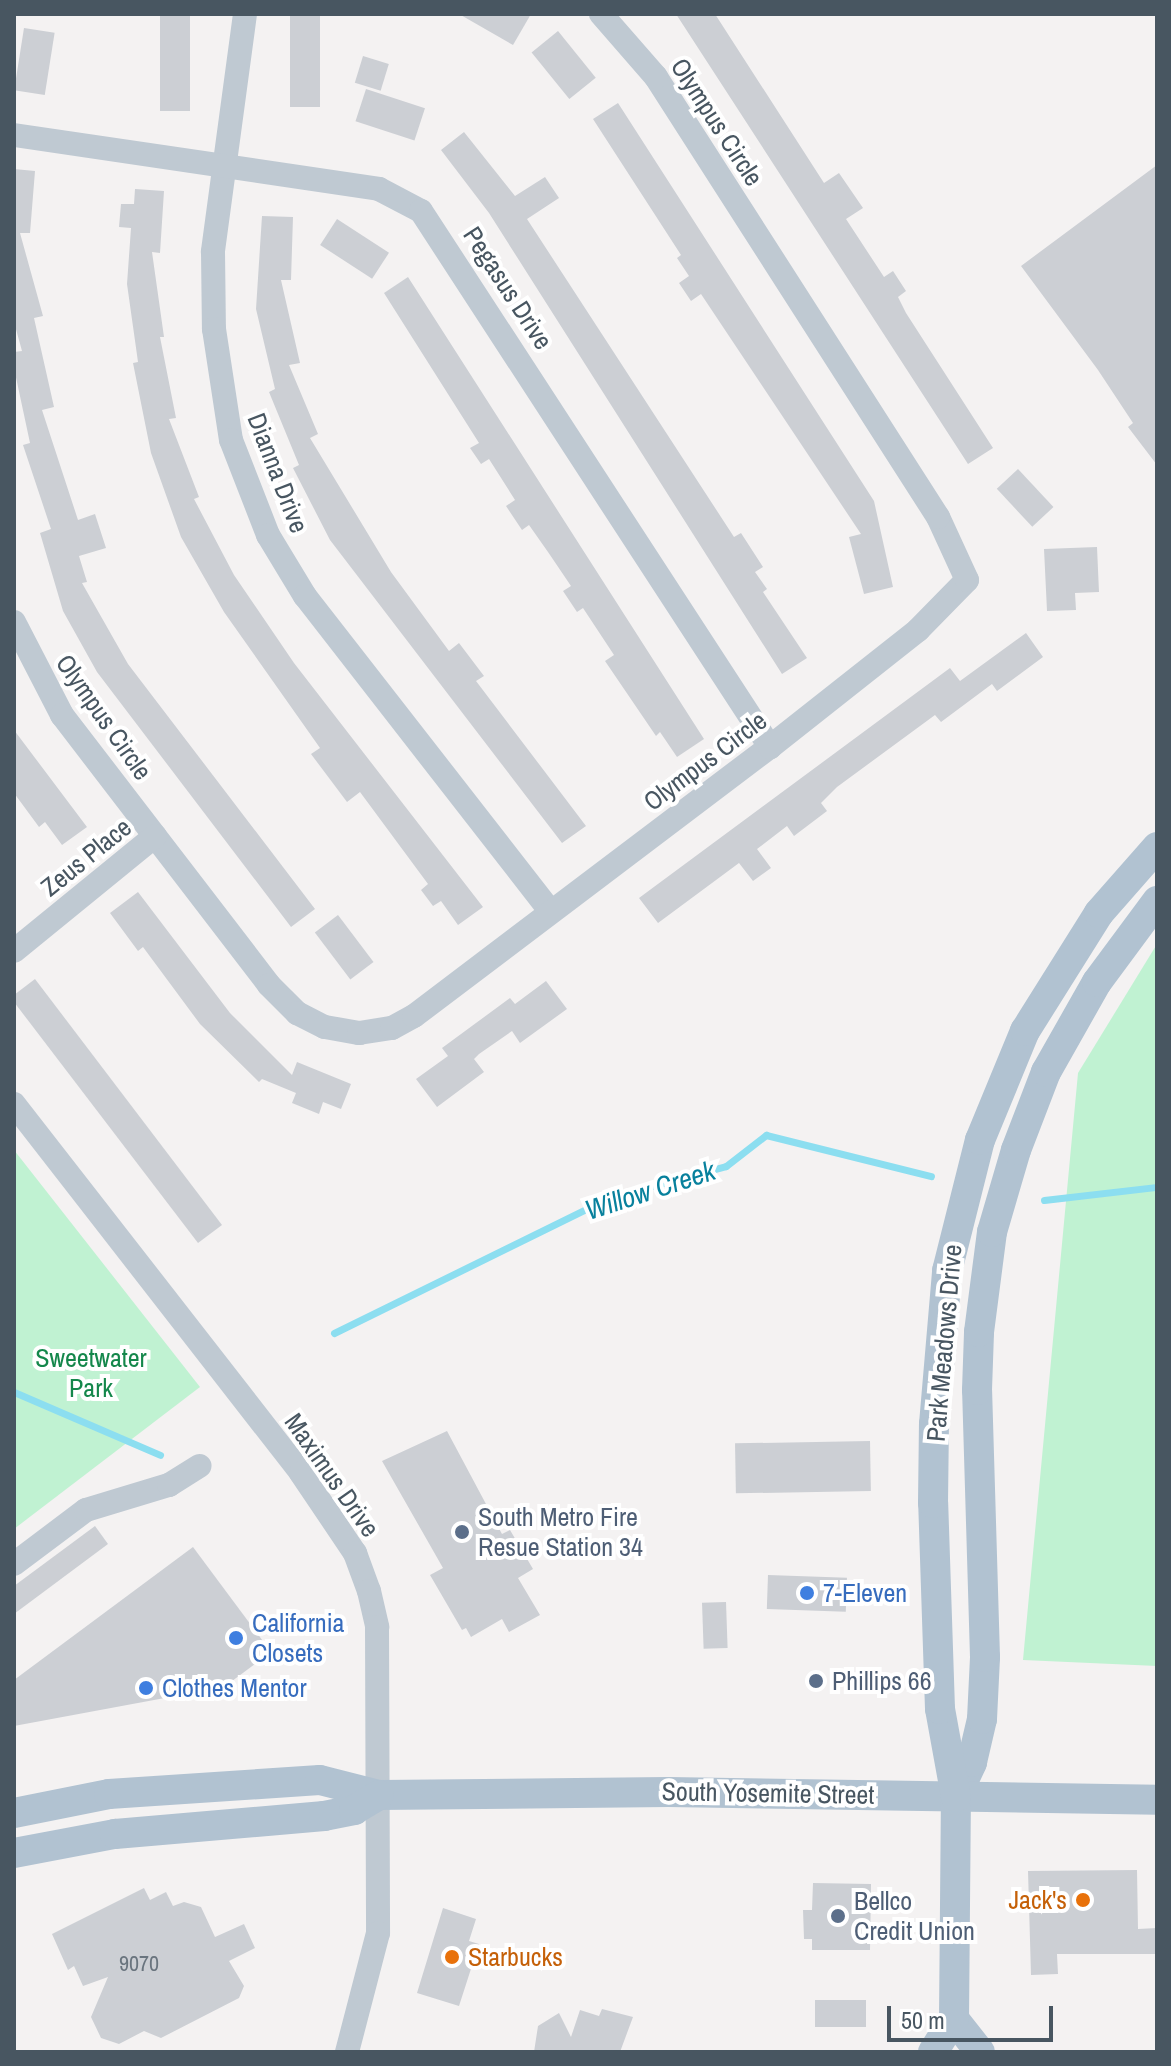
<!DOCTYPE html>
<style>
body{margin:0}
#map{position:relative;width:1171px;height:2066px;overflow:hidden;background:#f4f2f2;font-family:"Archivo Narrow",sans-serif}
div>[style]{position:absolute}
.green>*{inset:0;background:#c0f2d2}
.stream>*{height:7px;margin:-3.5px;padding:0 3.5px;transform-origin:3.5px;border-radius:3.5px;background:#8cdef0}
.building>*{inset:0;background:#cccfd4;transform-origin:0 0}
.minor>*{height:24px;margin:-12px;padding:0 12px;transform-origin:12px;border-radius:12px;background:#bfc9d2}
.major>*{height:30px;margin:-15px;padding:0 15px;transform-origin:15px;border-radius:15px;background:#b1c2d1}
.dots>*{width:22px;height:22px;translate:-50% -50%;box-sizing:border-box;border:4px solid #fff;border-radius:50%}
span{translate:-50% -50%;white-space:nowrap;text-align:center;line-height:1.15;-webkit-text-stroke:8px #fff;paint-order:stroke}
.number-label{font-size:22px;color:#69747e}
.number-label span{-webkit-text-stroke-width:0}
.street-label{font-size:26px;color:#485661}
.park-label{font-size:26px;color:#14874b}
.service-label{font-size:26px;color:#4e5e75}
.left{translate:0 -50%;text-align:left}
.shop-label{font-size:26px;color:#366cbe}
.food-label{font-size:26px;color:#c56008}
.right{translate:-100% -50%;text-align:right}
.water-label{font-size:28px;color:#08819d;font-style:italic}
.frame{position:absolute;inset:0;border:16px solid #485661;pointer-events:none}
.scale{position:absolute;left:887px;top:2006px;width:166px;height:36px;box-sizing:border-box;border:4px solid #485661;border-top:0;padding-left:10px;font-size:24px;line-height:28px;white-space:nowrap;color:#485661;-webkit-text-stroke:6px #fff;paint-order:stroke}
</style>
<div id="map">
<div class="green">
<div style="clip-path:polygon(1157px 944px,1157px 1666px,1023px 1660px,1078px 1073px)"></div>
<div style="clip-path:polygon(14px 1150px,200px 1387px,14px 1529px)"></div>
</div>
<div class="stream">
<div style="left:1044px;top:1200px;width:114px;rotate:-6.6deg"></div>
<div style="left:334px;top:1333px;width:305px;rotate:-26.2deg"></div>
<div style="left:608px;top:1198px;width:122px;rotate:-15.2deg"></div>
<div style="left:726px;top:1166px;width:51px;rotate:-37.8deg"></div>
<div style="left:766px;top:1135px;width:170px;rotate:14deg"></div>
<div style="left:14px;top:1392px;width:159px;rotate:23.3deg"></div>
</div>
<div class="building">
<div style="left:160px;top:14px;width:30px;height:97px"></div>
<div style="left:290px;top:14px;width:30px;height:93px"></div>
<div style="clip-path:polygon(459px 14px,531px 14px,513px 45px)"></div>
<div style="clip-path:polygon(676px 14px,715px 14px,824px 183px,839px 173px,863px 208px,846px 219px,884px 277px,893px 271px,906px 291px,898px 297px,906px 313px,993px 448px,968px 464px)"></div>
<div style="left:24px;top:28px;width:31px;height:63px;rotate:9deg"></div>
<div style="left:558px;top:31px;width:60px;height:34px;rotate:51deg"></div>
<div style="left:363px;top:56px;width:27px;height:28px;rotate:17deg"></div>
<div style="left:366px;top:89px;width:62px;height:34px;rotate:18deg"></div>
<div style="clip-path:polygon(618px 103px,874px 501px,893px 587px,864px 594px,849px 537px,861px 534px,701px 294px,691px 301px,679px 283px,689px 276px,677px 258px,681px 255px,593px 119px)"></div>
<div style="clip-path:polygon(464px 132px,515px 196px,545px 177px,559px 198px,527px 219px,734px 537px,741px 533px,763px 567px,755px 572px,767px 589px,763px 592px,807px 658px,782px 674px,489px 213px,441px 150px)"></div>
<div style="clip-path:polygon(1157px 165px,1157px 465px,1128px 427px,1133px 423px,1098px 370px,1021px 266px)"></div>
<div style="clip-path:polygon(14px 169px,35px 171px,30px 233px,20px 233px,43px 316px,34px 318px,54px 407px,42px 410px,78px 520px,95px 514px,106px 548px,79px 556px,87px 582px,82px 583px,128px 664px,315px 909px,291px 927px,97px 672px,63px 611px,40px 533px,51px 529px,23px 445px,30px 443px,14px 368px,14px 352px,22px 351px,14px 322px)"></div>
<div style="clip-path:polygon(135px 189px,164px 191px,160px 253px,152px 252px,164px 337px,160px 337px,176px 418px,169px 419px,199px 497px,194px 499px,234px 575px,294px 663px,483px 907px,458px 925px,441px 901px,433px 906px,421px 890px,428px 884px,360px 792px,347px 802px,311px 754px,320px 748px,224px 612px,181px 537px,151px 453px,133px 363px,138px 362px,127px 284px,131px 228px,119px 227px,121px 204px,134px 204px)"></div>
<div style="clip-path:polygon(262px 216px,293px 217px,291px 280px,281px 280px,300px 363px,289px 365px,318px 434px,310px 438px,391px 572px,449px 651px,459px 643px,484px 676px,476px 681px,586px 826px,562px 843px,330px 540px,293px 468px,299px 465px,269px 392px,275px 389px,256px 309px)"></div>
<div style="left:337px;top:219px;width:62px;height:31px;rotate:33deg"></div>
<div style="clip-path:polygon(408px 277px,704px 739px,677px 757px,660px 732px,656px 736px,605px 661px,614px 655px,583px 608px,577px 612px,563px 591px,571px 586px,548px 552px,529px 525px,522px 530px,506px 506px,515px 500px,489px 459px,481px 464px,470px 448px,479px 443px,384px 293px)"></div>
<div style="left:1018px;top:469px;width:52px;height:29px;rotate:47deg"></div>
<div style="clip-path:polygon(1097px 547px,1099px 592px,1075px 593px,1076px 610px,1047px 611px,1044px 549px)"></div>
<div style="clip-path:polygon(1026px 633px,1043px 657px,997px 691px,992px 684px,941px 722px,935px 715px,837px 787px,821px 803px,827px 811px,794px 836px,787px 826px,757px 849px,771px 868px,753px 881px,739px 863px,658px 923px,639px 898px,950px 668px,960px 681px)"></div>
<div style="clip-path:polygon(14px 730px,87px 827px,62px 845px,45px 822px,39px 827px,14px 793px)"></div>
<div style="clip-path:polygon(138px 892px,230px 1013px,292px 1075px,297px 1062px,351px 1084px,341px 1109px,323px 1102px,319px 1114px,292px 1103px,296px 1093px,262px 1079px,259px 1082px,200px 1024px,143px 947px,138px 951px,110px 913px)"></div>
<div style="left:338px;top:915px;width:59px;height:29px;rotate:53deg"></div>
<div style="clip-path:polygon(35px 979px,222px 1225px,198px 1243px,14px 1002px,14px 995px)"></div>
<div style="clip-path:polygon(546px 981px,567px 1009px,520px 1043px,512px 1031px,479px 1054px,474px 1059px,484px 1072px,437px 1107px,416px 1079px,448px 1056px,442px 1048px,510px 998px,515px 1004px)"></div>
<div style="clip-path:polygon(447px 1431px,502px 1534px,510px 1530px,533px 1569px,518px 1578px,540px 1615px,509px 1632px,502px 1619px,471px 1637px,466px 1628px,462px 1630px,430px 1575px,443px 1568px,382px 1461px)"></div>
<div style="left:870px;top:1441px;width:50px;height:135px;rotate:89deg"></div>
<div style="clip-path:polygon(95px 1526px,108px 1544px,14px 1614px,14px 1586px)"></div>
<div style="clip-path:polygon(193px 1547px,271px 1652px,224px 1687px,14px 1726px,14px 1680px)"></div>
<div style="left:768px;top:1575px;width:79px;height:34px;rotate:2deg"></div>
<div style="left:726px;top:1602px;width:46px;height:24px;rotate:88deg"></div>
<div style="clip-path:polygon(1137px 1870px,1138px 1929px,1157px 1928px,1157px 1954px,1057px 1954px,1058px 1974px,1031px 1975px,1028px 1871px)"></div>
<div style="clip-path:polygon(813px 1883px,871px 1884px,870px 1950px,812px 1950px,812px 1939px,804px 1939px,803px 1910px,812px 1910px)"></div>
<div style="clip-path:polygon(144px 1888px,150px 1900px,166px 1892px,173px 1906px,184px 1902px,201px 1907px,215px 1937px,244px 1924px,255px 1948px,229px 1961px,244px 1986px,239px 1998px,161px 2038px,144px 2031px,119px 2044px,101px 2038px,91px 2017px,108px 1977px,83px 1986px,74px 1966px,68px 1970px,52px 1934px)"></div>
<div style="clip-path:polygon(443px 1908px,476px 1919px,469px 1941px,479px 1944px,459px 2006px,417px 1993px)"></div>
<div style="left:815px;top:2000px;width:51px;height:27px"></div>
<div style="clip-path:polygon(602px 2009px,633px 2017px,620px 2052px,534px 2052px,538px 2026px,559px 2013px,571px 2037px,580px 2010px,599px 2016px)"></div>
</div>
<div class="minor">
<div style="left:245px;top:14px;width:240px;rotate:97.7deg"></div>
<div style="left:213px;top:252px;width:77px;rotate:89.3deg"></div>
<div style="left:214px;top:329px;width:112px;rotate:81.3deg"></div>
<div style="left:231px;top:440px;width:102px;rotate:68.7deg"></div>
<div style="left:268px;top:535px;width:71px;rotate:58.8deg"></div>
<div style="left:305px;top:596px;width:399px;rotate:52.1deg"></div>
<div style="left:14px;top:135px;width:369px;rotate:8.4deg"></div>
<div style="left:379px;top:189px;width:47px;rotate:27.6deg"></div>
<div style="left:421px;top:211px;width:640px;rotate:56.93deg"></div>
<div style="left:14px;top:622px;width:105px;rotate:62.7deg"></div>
<div style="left:62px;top:715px;width:340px;rotate:52.5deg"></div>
<div style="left:269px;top:985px;width:40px;rotate:45deg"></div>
<div style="left:297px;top:1013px;width:31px;rotate:27deg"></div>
<div style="left:325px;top:1027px;width:35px;rotate:10deg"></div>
<div style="left:359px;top:1033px;width:33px;rotate:-9deg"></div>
<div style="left:392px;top:1028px;width:25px;rotate:-29deg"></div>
<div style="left:414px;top:1016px;width:446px;rotate:-37.1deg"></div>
<div style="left:770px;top:747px;width:189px;rotate:-38.3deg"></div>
<div style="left:918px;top:630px;width:70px;rotate:-45.6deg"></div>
<div style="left:967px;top:580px;width:69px;rotate:-114.7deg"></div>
<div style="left:938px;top:517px;width:523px;rotate:-122.66deg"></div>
<div style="left:656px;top:77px;width:84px;rotate:-131.1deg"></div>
<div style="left:14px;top:951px;width:182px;rotate:-39.2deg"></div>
<div style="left:14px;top:1104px;width:467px;rotate:52.1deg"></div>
<div style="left:301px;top:1473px;width:97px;rotate:56deg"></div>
<div style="left:355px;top:1553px;width:40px;rotate:69.8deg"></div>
<div style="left:369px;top:1591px;width:37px;rotate:77deg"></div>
<div style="left:377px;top:1627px;width:306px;rotate:89.8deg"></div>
<div style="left:378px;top:1933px;width:123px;rotate:104.6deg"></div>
<div style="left:14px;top:1564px;width:90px;rotate:-36.9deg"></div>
<div style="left:86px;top:1510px;width:87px;rotate:-16.8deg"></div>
<div style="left:169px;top:1485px;width:36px;rotate:-32deg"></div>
</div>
<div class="major">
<div style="left:956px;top:1797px;width:38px;rotate:-65deg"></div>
<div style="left:972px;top:1762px;width:44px;rotate:-76.9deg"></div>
<div style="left:982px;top:1719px;width:62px;rotate:-87.2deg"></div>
<div style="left:985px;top:1657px;width:267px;rotate:-91.7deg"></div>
<div style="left:977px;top:1390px;width:58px;rotate:-88deg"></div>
<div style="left:979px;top:1332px;width:101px;rotate:-82.6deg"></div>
<div style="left:992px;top:1232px;width:85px;rotate:-73.7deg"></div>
<div style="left:1016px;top:1150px;width:84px;rotate:-69deg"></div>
<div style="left:1046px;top:1072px;width:103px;rotate:-60.5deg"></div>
<div style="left:1097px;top:982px;width:101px;rotate:-53.5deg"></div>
<div style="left:14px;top:1813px;width:97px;rotate:-11.3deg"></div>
<div style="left:109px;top:1794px;width:211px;rotate:-3.8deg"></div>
<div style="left:320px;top:1780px;width:61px;rotate:14.3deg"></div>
<div style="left:379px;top:1795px;width:289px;rotate:-0.6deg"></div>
<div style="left:668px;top:1792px;width:489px;rotate:0.9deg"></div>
<div style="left:14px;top:1853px;width:103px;rotate:-10.7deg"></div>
<div style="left:115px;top:1834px;width:210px;rotate:-4.9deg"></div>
<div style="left:324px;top:1816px;width:31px;rotate:-11deg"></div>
<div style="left:354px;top:1810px;width:29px;rotate:-31deg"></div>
<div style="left:954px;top:2019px;width:42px;rotate:51.8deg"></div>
<div style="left:933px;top:2052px;width:39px;rotate:-58deg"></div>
<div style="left:954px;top:2019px;width:222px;rotate:-89.5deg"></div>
<div style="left:956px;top:1797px;width:89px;rotate:-100.3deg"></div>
<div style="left:940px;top:1709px;width:206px;rotate:-91.9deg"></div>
<div style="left:933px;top:1503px;width:79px;rotate:-89.3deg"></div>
<div style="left:934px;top:1424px;width:154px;rotate:-85.1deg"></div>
<div style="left:947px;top:1271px;width:135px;rotate:-75.9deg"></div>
<div style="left:980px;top:1140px;width:118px;rotate:-67.6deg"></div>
<div style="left:1025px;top:1031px;width:139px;rotate:-57.9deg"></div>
<div style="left:1099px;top:913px;width:88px;rotate:-48.7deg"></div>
</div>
<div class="dots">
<div style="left:462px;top:1532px;background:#5c6f8a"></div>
<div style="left:807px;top:1593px;background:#3f7fe0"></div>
<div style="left:236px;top:1638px;background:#3f7fe0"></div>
<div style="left:816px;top:1681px;background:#5c6f8a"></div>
<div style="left:146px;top:1688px;background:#3f7fe0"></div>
<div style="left:1083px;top:1900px;background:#e8710a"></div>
<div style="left:838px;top:1916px;background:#5c6f8a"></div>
<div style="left:452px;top:1957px;background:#e8710a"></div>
</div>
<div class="number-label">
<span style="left:139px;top:1964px">9070</span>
</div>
<div class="street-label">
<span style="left:717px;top:122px;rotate:57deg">Olympus Circle</span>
<span style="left:508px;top:288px;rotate:57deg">Pegasus Drive</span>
<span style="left:278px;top:473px;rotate:69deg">Dianna Drive</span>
<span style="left:104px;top:717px;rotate:55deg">Olympus Circle</span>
<span style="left:705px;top:761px;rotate:-37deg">Olympus Circle</span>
<span style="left:86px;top:857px;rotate:-39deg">Zeus Place</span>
<span style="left:944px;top:1343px;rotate:-85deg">Park Meadows Drive</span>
<span style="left:332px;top:1475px;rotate:55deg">Maximus Drive</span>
<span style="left:768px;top:1793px;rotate:1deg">South Yosemite Street</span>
</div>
<div class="park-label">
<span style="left:91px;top:1373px">Sweetwater<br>Park</span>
</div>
<div class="service-label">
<span class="left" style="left:478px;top:1532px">South Metro Fire<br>Resue Station 34</span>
<span class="left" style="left:832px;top:1681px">Phillips 66</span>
<span class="left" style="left:854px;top:1916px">Bellco<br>Credit Union</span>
</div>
<div class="shop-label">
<span class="left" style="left:823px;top:1593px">7-Eleven</span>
<span class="left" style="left:252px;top:1638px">California<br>Closets</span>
<span class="left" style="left:162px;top:1688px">Clothes Mentor</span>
</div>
<div class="food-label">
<span class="right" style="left:1067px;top:1900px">Jack's</span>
<span class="left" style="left:468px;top:1957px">Starbucks</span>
</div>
<div class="water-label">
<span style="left:650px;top:1190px;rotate:-18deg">Willow Creek</span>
</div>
<div class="frame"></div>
<div class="scale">50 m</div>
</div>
